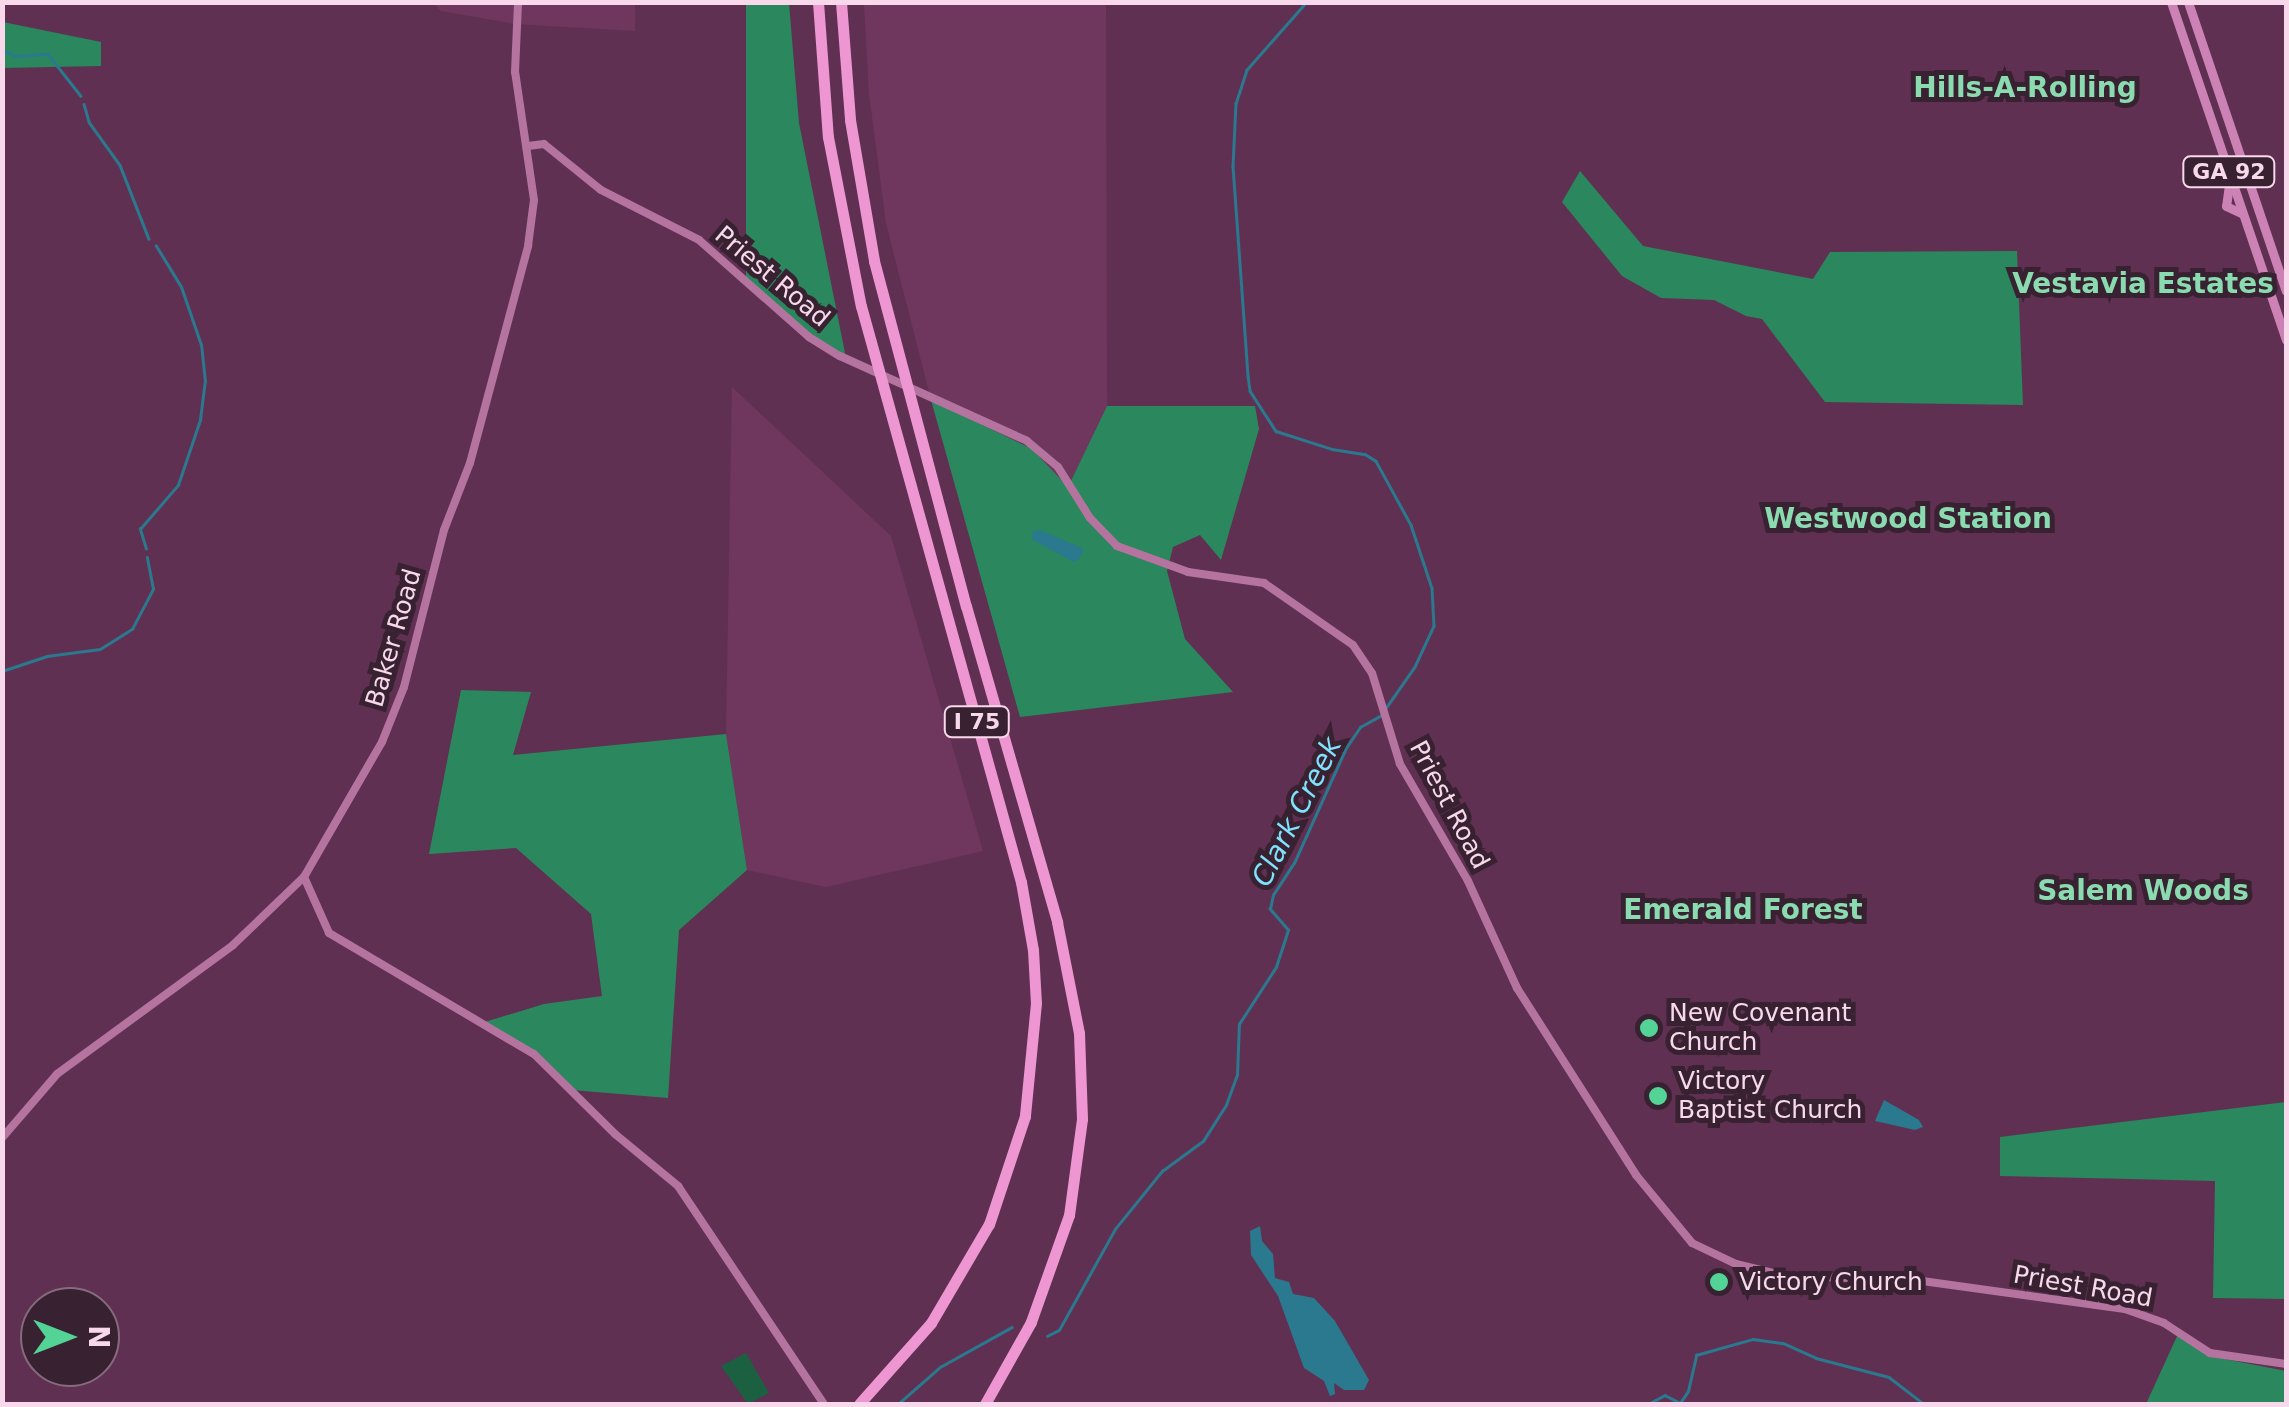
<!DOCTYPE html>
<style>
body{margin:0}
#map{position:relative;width:2289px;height:1407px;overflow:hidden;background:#603052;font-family:"DejaVu Sans",sans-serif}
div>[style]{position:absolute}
.built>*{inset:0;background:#6f375e}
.green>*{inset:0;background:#1b6041}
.forest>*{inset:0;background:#2b875d}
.water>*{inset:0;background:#2a798e}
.stream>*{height:2.5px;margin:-1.25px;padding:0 1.25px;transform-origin:1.25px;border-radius:1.25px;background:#2a798e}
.secondary>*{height:8px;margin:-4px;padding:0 4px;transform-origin:4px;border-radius:4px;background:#b4749f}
.primary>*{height:9px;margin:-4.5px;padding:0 4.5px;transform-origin:4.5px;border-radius:4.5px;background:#cd82b5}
.highway>*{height:11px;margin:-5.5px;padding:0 5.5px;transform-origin:5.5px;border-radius:5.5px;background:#ee96d2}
.dots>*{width:28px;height:28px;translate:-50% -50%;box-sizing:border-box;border:5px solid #382231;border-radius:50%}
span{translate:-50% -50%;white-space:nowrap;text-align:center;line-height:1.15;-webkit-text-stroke:10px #382231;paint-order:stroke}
.shield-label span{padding:2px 8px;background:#382231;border:2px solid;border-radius:8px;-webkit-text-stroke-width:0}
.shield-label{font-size:22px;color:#f8d9ec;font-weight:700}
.street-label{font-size:25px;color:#f8d9ec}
.poi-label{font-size:25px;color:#f8d9ec}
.left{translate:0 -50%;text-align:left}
.neighbourhood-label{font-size:28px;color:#8bdbb0;font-weight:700}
.water-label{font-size:28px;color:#81e2ff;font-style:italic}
.frame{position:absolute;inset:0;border:5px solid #f8d9ec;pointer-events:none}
.north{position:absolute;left:20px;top:1287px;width:100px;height:100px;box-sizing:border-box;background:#382231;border:2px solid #856b7c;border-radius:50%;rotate:90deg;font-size:28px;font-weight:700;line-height:40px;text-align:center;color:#f8d9ec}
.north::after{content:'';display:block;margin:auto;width:35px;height:45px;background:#53d396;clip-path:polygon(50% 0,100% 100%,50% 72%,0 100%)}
</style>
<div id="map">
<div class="built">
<div style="clip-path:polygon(433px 3px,635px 3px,635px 31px,515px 24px,441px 11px)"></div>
<div style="clip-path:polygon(864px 3px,1106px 3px,1107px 406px,1068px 487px,931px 400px,886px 223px,869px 93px)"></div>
<div style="clip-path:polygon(732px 387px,891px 536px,983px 851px,826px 887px,747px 870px,726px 734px)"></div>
</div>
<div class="green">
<div style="clip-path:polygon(746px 1353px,769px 1393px,748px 1404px,721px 1366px)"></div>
</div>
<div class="forest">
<div style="clip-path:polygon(746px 3px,789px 3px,799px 123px,847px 363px,746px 286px)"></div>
<div style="clip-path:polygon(3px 22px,101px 42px,101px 66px,3px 68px)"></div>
<div style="clip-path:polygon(1580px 171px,1643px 246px,1813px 279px,1830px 252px,2017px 251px,2023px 405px,1825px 402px,1762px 319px,1746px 316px,1714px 300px,1661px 298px,1622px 276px,1562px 202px)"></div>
<div style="clip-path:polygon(931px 400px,1032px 449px,1068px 487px,1107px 406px,1255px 406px,1259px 429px,1221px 560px,1200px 535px,1173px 547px,1167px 571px,1185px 639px,1233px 692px,1020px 717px)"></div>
<div style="clip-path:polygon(461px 690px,531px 692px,513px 755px,726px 734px,747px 870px,679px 930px,668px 1098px,572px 1090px,533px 1055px,478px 1024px,544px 1004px,602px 996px,591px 914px,516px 848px,429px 854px)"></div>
<div style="clip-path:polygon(2286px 1102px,2286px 1299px,2213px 1298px,2215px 1181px,2000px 1176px,2000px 1137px)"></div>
<div style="clip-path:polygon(2178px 1334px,2209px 1356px,2286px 1371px,2286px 1404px,2146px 1404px)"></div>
</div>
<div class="water">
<div style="clip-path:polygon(1040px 530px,1084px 549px,1079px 559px,1074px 562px,1033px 540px,1032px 532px)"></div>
<div style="clip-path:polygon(1884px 1100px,1919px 1120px,1923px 1127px,1915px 1130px,1875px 1121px)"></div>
<div style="clip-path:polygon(1260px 1226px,1262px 1241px,1273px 1254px,1275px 1278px,1289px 1282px,1293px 1294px,1314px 1298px,1335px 1321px,1369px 1380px,1364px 1390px,1344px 1390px,1334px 1383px,1335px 1394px,1330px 1396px,1324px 1381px,1304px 1368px,1278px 1296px,1251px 1255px,1250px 1231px)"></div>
</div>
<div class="stream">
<div style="left:1307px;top:2px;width:91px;rotate:131.4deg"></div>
<div style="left:1247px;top:70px;width:35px;rotate:108deg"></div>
<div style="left:1236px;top:103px;width:63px;rotate:92.7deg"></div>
<div style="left:1233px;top:166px;width:211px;rotate:85.9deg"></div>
<div style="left:1248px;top:376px;width:15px;rotate:82deg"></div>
<div style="left:1250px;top:391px;width:48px;rotate:57deg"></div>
<div style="left:1276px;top:431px;width:59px;rotate:17.8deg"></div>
<div style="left:1332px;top:449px;width:33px;rotate:9deg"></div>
<div style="left:1365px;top:454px;width:13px;rotate:32deg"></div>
<div style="left:1376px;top:461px;width:73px;rotate:61.3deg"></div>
<div style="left:1411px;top:525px;width:66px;rotate:71.6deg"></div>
<div style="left:1432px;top:588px;width:38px;rotate:87deg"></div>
<div style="left:1434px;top:626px;width:45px;rotate:114.9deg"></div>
<div style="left:1415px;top:667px;width:52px;rotate:124.9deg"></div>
<div style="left:2px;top:49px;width:16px;rotate:27deg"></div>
<div style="left:16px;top:56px;width:32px;rotate:-4deg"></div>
<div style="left:48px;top:54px;width:53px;rotate:51.8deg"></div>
<div style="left:84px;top:104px;width:19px;rotate:74deg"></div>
<div style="left:89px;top:122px;width:53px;rotate:54.2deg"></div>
<div style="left:120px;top:165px;width:79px;rotate:68.6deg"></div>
<div style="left:146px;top:549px;width:21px;rotate:-107deg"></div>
<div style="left:140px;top:529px;width:58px;rotate:-49.2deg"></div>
<div style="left:178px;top:485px;width:69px;rotate:-71.3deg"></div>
<div style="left:200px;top:420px;width:38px;rotate:-83deg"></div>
<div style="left:205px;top:382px;width:37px;rotate:-96deg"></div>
<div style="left:201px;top:345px;width:61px;rotate:-109deg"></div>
<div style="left:181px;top:287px;width:48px;rotate:-121.4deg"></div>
<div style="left:2px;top:671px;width:47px;rotate:-18.4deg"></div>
<div style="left:47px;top:656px;width:53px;rotate:-7.5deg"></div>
<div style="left:100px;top:649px;width:38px;rotate:-32deg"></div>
<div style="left:132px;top:629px;width:45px;rotate:-62.3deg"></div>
<div style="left:153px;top:589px;width:32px;rotate:-101deg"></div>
<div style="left:1047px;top:1336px;width:13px;rotate:-27deg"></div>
<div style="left:1059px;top:1330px;width:115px;rotate:-61deg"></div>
<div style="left:1115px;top:1229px;width:75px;rotate:-51deg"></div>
<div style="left:1162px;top:1171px;width:51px;rotate:-36.2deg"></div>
<div style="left:1203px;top:1141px;width:43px;rotate:-57.4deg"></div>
<div style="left:1226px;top:1105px;width:32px;rotate:-70deg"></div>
<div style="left:1237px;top:1075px;width:51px;rotate:-87.8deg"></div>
<div style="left:1239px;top:1024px;width:68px;rotate:-57deg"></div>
<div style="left:1276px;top:967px;width:39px;rotate:-72deg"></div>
<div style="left:1288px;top:930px;width:28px;rotate:-131deg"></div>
<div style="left:1270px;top:909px;width:14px;rotate:-78deg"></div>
<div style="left:1273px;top:895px;width:38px;rotate:-57deg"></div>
<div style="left:1294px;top:863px;width:126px;rotate:-65.7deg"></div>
<div style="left:1346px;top:748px;width:25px;rotate:-56deg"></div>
<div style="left:1360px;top:727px;width:23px;rotate:-29deg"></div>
<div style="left:898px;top:1404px;width:56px;rotate:-41.4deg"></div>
<div style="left:940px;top:1367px;width:82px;rotate:-29.1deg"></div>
<div style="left:1648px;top:1404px;width:19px;rotate:-28deg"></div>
<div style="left:1665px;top:1395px;width:17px;rotate:28deg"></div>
<div style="left:1680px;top:1403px;width:14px;rotate:-56deg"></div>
<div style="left:1688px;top:1391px;width:37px;rotate:-77deg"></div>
<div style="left:1696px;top:1355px;width:59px;rotate:-15.7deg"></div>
<div style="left:1753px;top:1339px;width:30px;rotate:8deg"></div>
<div style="left:1783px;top:1343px;width:36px;rotate:24deg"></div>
<div style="left:1816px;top:1358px;width:75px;rotate:14.6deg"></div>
<div style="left:1889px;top:1377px;width:44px;rotate:37.6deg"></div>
</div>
<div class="secondary">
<div style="left:528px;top:146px;width:16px;rotate:-7deg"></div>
<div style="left:544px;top:144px;width:73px;rotate:38.9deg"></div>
<div style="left:601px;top:190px;width:110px;rotate:27deg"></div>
<div style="left:699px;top:240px;width:147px;rotate:41.4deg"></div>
<div style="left:809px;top:337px;width:36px;rotate:32deg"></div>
<div style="left:840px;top:356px;width:205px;rotate:24.4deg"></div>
<div style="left:1027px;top:441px;width:40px;rotate:40deg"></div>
<div style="left:1058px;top:467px;width:60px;rotate:57.9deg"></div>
<div style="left:1090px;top:518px;width:39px;rotate:46deg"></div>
<div style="left:1117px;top:546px;width:76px;rotate:20.1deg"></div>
<div style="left:1188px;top:572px;width:77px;rotate:8.2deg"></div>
<div style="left:1264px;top:583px;width:108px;rotate:34.9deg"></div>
<div style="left:1353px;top:645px;width:34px;rotate:56deg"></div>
<div style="left:1372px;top:673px;width:95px;rotate:72.9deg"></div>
<div style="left:1400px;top:764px;width:135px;rotate:59.8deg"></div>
<div style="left:1468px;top:881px;width:118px;rotate:65.4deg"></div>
<div style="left:1517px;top:988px;width:222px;rotate:57.5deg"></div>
<div style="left:1636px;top:1175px;width:88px;rotate:50.5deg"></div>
<div style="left:1692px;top:1243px;width:49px;rotate:25.5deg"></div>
<div style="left:1736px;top:1264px;width:51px;rotate:13.5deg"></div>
<div style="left:1786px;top:1276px;width:129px;rotate:1.8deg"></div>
<div style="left:1915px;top:1280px;width:212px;rotate:7.9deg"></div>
<div style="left:2125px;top:1309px;width:41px;rotate:19.7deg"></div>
<div style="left:2164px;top:1323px;width:55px;rotate:33.1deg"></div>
<div style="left:2210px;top:1353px;width:77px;rotate:8.2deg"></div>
<div style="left:304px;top:877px;width:61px;rotate:65.9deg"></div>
<div style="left:329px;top:933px;width:238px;rotate:30.6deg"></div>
<div style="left:534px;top:1054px;width:114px;rotate:44.6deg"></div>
<div style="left:615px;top:1134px;width:82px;rotate:39.5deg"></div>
<div style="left:678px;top:1186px;width:262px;rotate:56.2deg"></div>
<div style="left:2px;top:1138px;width:84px;rotate:-49.3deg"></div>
<div style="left:57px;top:1074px;width:218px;rotate:-36.2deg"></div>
<div style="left:233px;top:945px;width:98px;rotate:-43.8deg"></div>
<div style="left:304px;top:877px;width:156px;rotate:-60deg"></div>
<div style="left:382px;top:742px;width:59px;rotate:-68.2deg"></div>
<div style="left:404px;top:687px;width:162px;rotate:-75.7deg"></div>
<div style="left:444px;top:530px;width:72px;rotate:-68.8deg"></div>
<div style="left:470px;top:463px;width:225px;rotate:-75deg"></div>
<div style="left:528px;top:246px;width:46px;rotate:-82.6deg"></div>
<div style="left:534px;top:200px;width:129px;rotate:-98.4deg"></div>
<div style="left:515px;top:72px;width:70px;rotate:-87.5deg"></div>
</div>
<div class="primary">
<div style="left:2171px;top:2px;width:357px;rotate:71.2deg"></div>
<div style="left:2188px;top:2px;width:305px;rotate:71.3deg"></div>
<div style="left:2229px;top:185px;width:21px;rotate:98deg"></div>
<div style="left:2226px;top:206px;width:17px;rotate:25deg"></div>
</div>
<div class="highway">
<div style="left:818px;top:2px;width:135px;rotate:85.8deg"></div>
<div style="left:828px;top:137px;width:172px;rotate:79deg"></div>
<div style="left:861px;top:306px;width:598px;rotate:74.48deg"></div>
<div style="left:1021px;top:882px;width:69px;rotate:80deg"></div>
<div style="left:1033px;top:950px;width:53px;rotate:86.8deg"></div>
<div style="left:1036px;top:1003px;width:114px;rotate:95.6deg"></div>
<div style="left:1025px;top:1116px;width:114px;rotate:108.4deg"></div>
<div style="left:989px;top:1224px;width:115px;rotate:120.4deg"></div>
<div style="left:931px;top:1323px;width:108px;rotate:131.6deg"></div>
<div style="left:841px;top:2px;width:118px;rotate:85.6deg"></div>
<div style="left:850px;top:120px;width:143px;rotate:80.3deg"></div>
<div style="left:874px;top:261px;width:357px;rotate:75.1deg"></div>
<div style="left:966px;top:606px;width:329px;rotate:73.9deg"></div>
<div style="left:1057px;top:922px;width:113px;rotate:78.8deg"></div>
<div style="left:1079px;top:1033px;width:86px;rotate:88deg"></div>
<div style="left:1082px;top:1119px;width:97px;rotate:97.7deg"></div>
<div style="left:1069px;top:1215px;width:114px;rotate:109.6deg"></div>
<div style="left:1031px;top:1322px;width:94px;rotate:119.3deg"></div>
</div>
<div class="dots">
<div style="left:1649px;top:1028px;background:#53d396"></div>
<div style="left:1658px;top:1096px;background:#53d396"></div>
<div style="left:1719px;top:1282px;background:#53d396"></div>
</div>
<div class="shield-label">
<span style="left:2229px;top:172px">GA 92</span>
<span style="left:977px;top:722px">I 75</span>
</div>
<div class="street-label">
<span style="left:772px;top:277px;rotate:40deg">Priest Road</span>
<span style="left:394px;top:638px;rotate:-74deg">Baker Road</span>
<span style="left:1449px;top:805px;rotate:62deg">Priest Road</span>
<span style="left:2083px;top:1287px;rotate:10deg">Priest Road</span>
</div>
<div class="poi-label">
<span class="left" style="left:1669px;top:1028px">New Covenant<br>Church</span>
<span class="left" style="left:1678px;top:1096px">Victory<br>Baptist Church</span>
<span class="left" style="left:1739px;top:1282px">Victory Church</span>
</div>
<div class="neighbourhood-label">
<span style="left:2025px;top:88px">Hills-A-Rolling</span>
<span style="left:2143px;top:284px">Vestavia Estates</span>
<span style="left:1908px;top:519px">Westwood Station</span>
<span style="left:2143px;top:891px">Salem Woods</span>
<span style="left:1743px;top:910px">Emerald Forest</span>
</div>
<div class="water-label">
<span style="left:1297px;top:812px;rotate:-63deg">Clark Creek</span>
</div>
<div class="frame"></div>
<div class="north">N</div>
</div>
